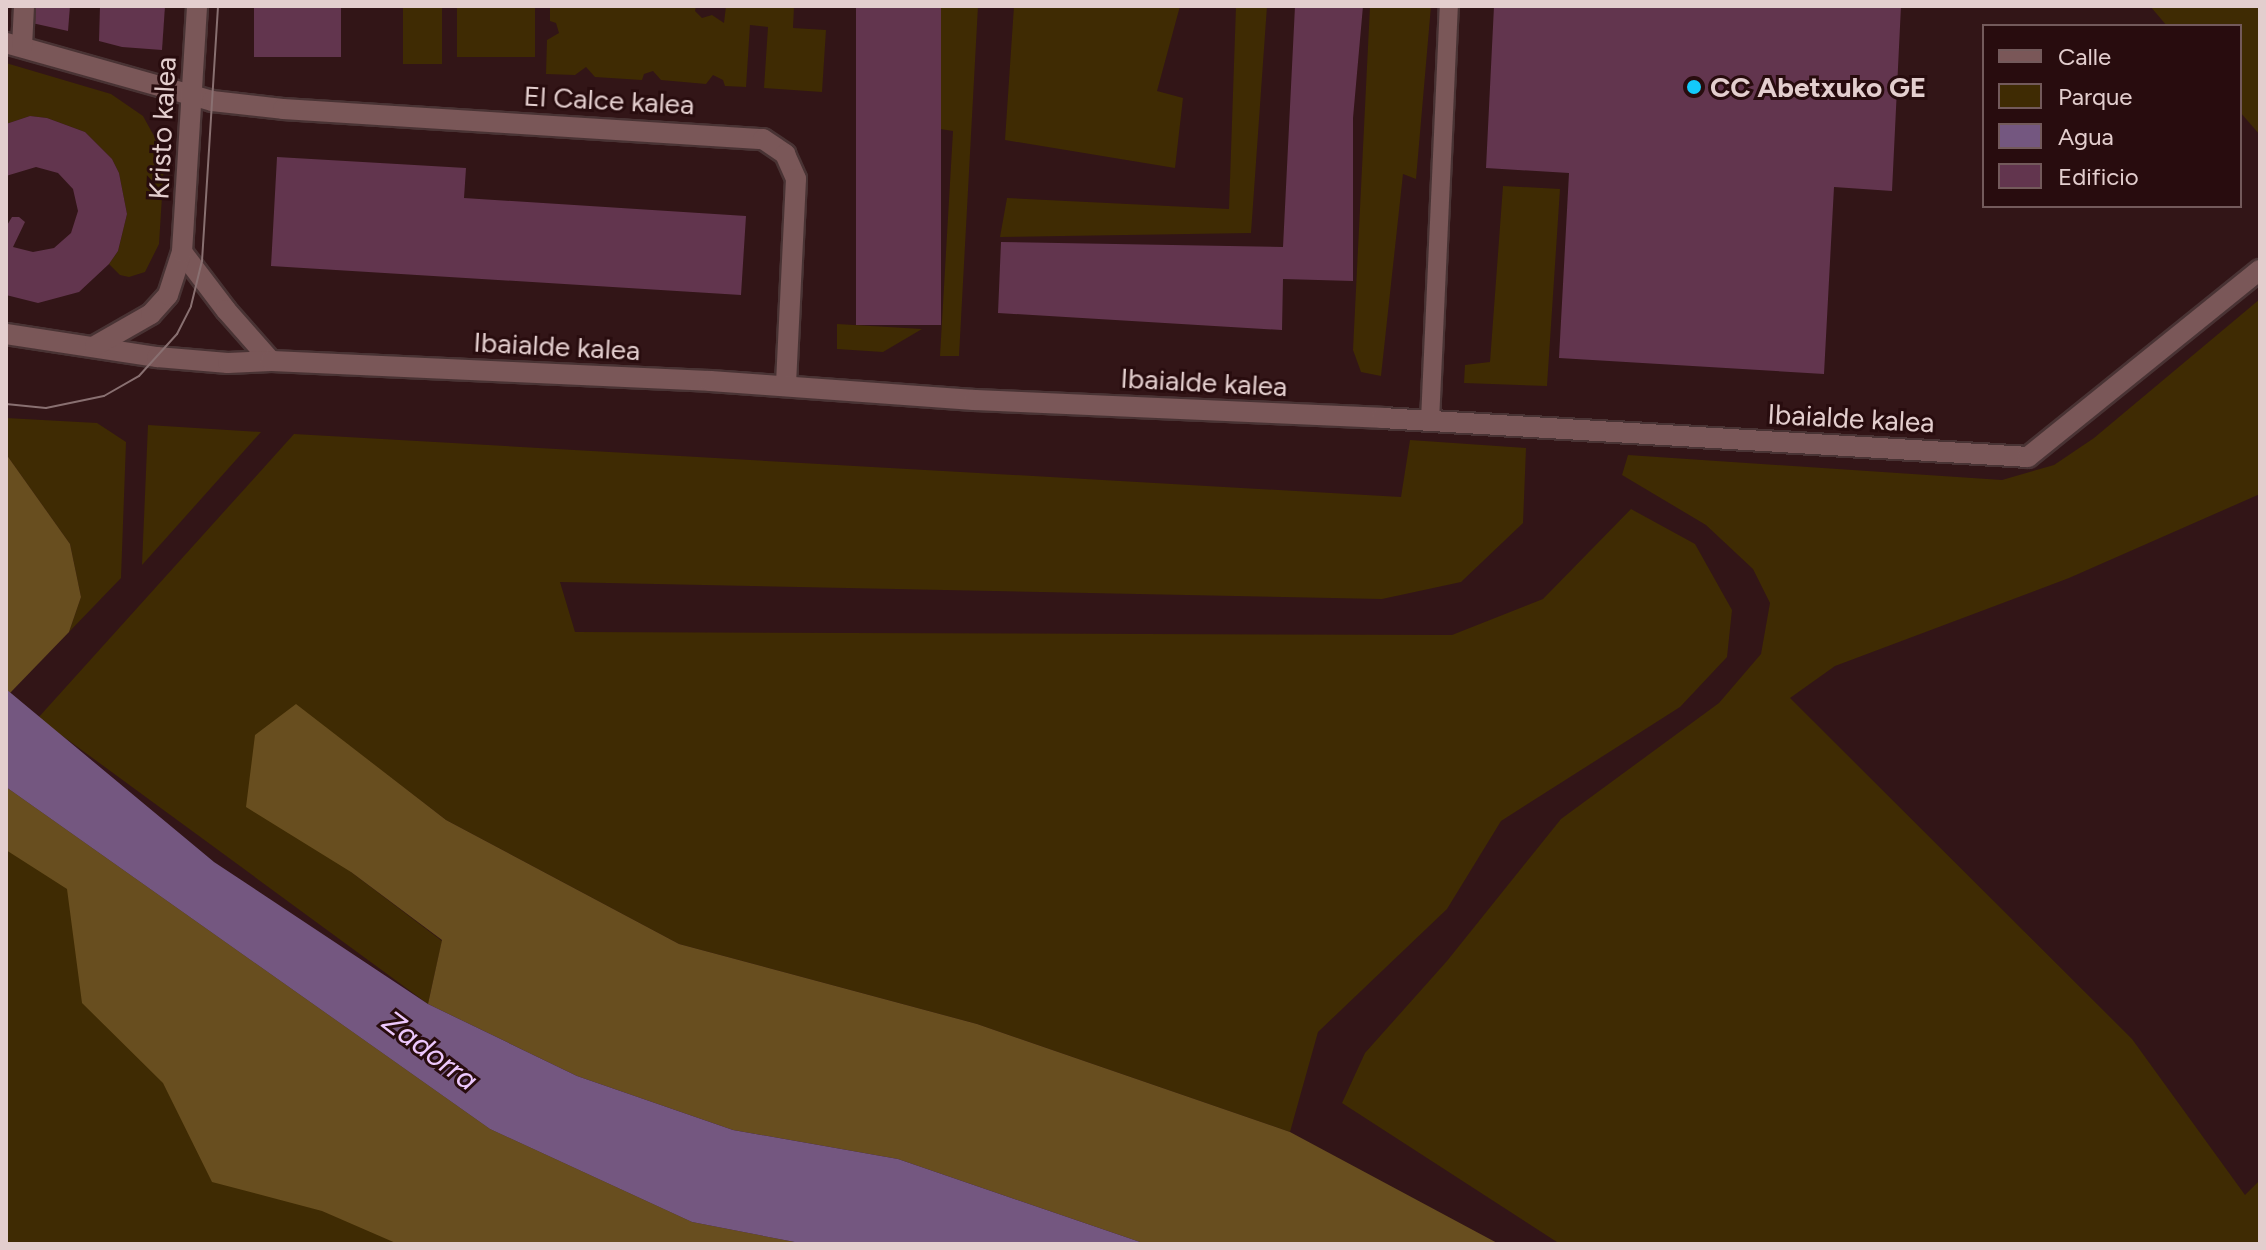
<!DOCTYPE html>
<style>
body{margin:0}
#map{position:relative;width:2266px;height:1250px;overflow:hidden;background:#321517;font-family:Figtree,sans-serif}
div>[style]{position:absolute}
.green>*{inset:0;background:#3f2b03;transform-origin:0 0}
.forest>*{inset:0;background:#684e1f}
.water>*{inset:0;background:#745780}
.building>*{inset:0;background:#62354e;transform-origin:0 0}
.roads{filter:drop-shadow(2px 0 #493334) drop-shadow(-2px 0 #493334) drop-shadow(0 2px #493334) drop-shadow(0 -2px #493334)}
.lane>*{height:18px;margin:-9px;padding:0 9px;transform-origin:9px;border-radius:9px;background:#7a5758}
.street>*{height:20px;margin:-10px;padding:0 10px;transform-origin:10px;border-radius:10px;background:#7a5758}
.tram>*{height:2px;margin:-1px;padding:0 1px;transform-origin:1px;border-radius:1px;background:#897071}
.dots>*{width:22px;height:22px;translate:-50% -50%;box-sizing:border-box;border:4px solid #280c0e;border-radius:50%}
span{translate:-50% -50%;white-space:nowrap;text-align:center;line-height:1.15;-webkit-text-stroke:6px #280c0e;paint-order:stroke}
.poi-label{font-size:28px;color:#e3cece;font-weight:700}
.left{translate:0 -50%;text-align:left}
.street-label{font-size:28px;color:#e3cece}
.water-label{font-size:30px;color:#edc8fd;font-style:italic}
.frame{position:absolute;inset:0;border:8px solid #e3cece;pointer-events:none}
.legend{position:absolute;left:1982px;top:24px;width:260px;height:184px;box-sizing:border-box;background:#280c0e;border:2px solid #735a5b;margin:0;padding:10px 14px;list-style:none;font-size:24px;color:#e3cece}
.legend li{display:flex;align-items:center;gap:16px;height:40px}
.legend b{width:40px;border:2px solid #735a5b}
</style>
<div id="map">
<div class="green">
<div style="left:403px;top:6px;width:39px;height:58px"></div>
<div style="left:457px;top:6px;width:78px;height:51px"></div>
<div style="clip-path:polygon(550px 6px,696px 6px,695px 11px,702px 18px,712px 15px,724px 23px,726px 6px,794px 6px,793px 28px,826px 30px,822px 92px,764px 88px,768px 27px,750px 25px,746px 87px,725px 86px,723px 80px,713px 75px,706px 84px,661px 80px,653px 71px,644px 74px,642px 80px,595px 77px,586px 67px,575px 75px,546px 74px,547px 40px,559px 33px,556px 23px,550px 21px)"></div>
<div style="clip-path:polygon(941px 6px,978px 6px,959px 356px,940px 356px,953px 131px,934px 128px)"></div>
<div style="clip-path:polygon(1014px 6px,1180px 6px,1157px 91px,1183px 98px,1175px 168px,1005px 140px)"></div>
<div style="clip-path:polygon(1236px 6px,1267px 6px,1251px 233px,1000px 237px,1007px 198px,1229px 209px)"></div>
<div style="clip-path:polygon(1370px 6px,1431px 6px,1416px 179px,1403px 174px,1381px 376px,1361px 372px,1353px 350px)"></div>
<div style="clip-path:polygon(2150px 6px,2260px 6px,2260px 135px,2240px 112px,2240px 26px,2167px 26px)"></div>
<div style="clip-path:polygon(6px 63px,111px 94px,143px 116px,159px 145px,164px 165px,159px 244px,145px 272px,129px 277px,120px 275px,109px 264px,118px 251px,127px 214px,119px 173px,112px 159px,85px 132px,47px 118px,30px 116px,6px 124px)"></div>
<div style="clip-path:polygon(1503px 186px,1560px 189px,1547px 386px,1464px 383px,1465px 365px,1490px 362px)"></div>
<div style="clip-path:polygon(2260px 299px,2260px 494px,2069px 578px,1835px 666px,1790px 698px,2132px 1039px,2245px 1195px,2260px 1180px,2260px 1244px,1560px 1244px,1342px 1103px,1365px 1053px,1447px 961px,1561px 819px,1719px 703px,1761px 654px,1770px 603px,1753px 569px,1706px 525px,1622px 475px,1628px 455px,2002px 480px,2054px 465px,2094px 438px)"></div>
<div style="clip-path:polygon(837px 324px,922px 329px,883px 352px,837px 349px)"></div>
<div style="clip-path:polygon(6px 418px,97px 423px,126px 442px,121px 578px,69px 632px,81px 597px,70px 544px,6px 454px)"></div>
<div style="clip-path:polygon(148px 425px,261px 432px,142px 565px)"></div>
<div style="clip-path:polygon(294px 434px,1401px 497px,1410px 440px,1526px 448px,1523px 523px,1461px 582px,1382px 599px,560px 582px,575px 632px,1452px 635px,1543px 599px,1631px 509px,1695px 544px,1732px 610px,1727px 657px,1680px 707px,1501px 821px,1447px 909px,1318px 1032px,1290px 1132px,977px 1024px,679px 944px,446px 820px,296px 705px,351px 872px,442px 941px,428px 1004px,38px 718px)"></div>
<div style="clip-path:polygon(6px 787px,692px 1222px,805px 1244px,6px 1244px)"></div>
</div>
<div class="forest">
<div style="clip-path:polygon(6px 454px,70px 544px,81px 597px,69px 632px,10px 693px,6px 689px)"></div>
<div style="clip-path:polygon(296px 704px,446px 820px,679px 944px,977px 1024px,1290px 1132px,1499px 1244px,1146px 1244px,898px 1159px,733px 1130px,577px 1076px,428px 1004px,442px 940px,351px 872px,246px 807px,255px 735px)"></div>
<div style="clip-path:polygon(6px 787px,490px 1129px,692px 1222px,805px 1244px,398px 1244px,322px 1211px,212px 1182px,163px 1083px,82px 1003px,67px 889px,6px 850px)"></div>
</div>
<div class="water">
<div style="clip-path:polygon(6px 689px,214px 862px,428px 1004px,577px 1076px,733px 1130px,898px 1159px,1146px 1244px,805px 1244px,692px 1222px,490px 1129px,6px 787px)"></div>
</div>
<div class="building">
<div style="clip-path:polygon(32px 6px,70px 6px,68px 31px,32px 23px)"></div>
<div style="clip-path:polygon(100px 6px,165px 6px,162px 50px,122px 47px,99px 41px)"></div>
<div style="left:254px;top:6px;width:87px;height:51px"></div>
<div style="left:856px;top:6px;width:85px;height:319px"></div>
<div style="clip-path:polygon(1295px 6px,1363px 6px,1353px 118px,1353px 281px,1283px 279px,1282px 330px,998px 313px,1001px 242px,1283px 247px)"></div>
<div style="clip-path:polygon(1494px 6px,1901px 6px,1892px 191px,1834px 187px,1824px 374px,1559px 358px,1569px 173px,1486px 168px)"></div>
<div style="clip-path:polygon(30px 116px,47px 118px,85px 132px,112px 159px,119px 173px,127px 214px,118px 251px,109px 264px,79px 292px,38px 303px,6px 295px,6px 227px,12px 217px,19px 217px,25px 222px,13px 247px,33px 252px,54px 248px,71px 233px,78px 211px,73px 189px,58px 173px,36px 167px,6px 176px,6px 124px)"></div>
<div style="clip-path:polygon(277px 157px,466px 168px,464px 198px,746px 216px,741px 295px,271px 266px)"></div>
</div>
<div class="roads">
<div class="lane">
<div style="left:1430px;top:421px;width:415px;rotate:-87.4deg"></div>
</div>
<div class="street">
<div style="left:6px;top:43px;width:214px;rotate:15.7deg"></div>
<div style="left:212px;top:101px;width:71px;rotate:6.4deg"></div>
<div style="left:283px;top:109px;width:481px;rotate:3.6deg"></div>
<div style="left:763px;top:139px;width:27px;rotate:34deg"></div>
<div style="left:785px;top:154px;width:27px;rotate:66deg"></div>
<div style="left:796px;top:179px;width:207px;rotate:92.8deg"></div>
<div style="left:22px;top:47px;width:41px;rotate:-87.2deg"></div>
<div style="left:182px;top:252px;width:73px;rotate:52.8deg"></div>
<div style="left:226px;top:310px;width:68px;rotate:48.6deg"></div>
<div style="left:6px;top:334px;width:153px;rotate:8.7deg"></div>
<div style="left:157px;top:357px;width:71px;rotate:4.8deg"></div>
<div style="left:228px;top:363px;width:43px;rotate:-2.7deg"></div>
<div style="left:271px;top:361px;width:439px;rotate:2.6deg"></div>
<div style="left:710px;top:381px;width:265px;rotate:4.1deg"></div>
<div style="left:974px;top:400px;width:408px;rotate:2.5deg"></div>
<div style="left:1382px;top:418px;width:647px;rotate:3.45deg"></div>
<div style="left:2028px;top:457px;width:298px;rotate:-38.9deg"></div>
<div style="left:95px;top:346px;width:64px;rotate:-29.7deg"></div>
<div style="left:151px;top:314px;width:25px;rotate:-48deg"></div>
<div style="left:168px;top:295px;width:45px;rotate:-72deg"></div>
<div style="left:182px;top:252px;width:246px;rotate:-86.5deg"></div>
</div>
</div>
<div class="tram">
<div style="left:6px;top:404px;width:40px;rotate:5.7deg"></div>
<div style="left:46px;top:408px;width:59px;rotate:-11.7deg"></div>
<div style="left:104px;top:396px;width:40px;rotate:-29.7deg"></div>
<div style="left:139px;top:376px;width:57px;rotate:-47.9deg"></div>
<div style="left:177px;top:334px;width:31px;rotate:-63deg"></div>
<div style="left:191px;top:306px;width:46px;rotate:-76.3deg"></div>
<div style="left:202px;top:261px;width:256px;rotate:-86.4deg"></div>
</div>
<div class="dots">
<div style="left:1694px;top:87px;background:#13cafb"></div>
</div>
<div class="poi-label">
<span class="left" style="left:1710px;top:87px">CC Abetxuko GE</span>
</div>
<div class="street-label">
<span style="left:609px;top:100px;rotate:3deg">El Calce kalea</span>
<span style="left:162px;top:128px;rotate:-87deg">Kristo kalea</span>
<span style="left:557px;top:346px;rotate:3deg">Ibaialde kalea</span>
<span style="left:1204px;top:382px;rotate:3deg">Ibaialde kalea</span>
<span style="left:1851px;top:418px;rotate:3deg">Ibaialde kalea</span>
</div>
<div class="water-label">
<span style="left:430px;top:1051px;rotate:37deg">Zadorra</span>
</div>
<div class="frame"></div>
<ul class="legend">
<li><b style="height:10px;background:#7a5758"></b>Calle</li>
<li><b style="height:22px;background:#3f2b03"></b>Parque</li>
<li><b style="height:22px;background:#745780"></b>Agua</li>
<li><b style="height:22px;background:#62354e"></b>Edificio</li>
</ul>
</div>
